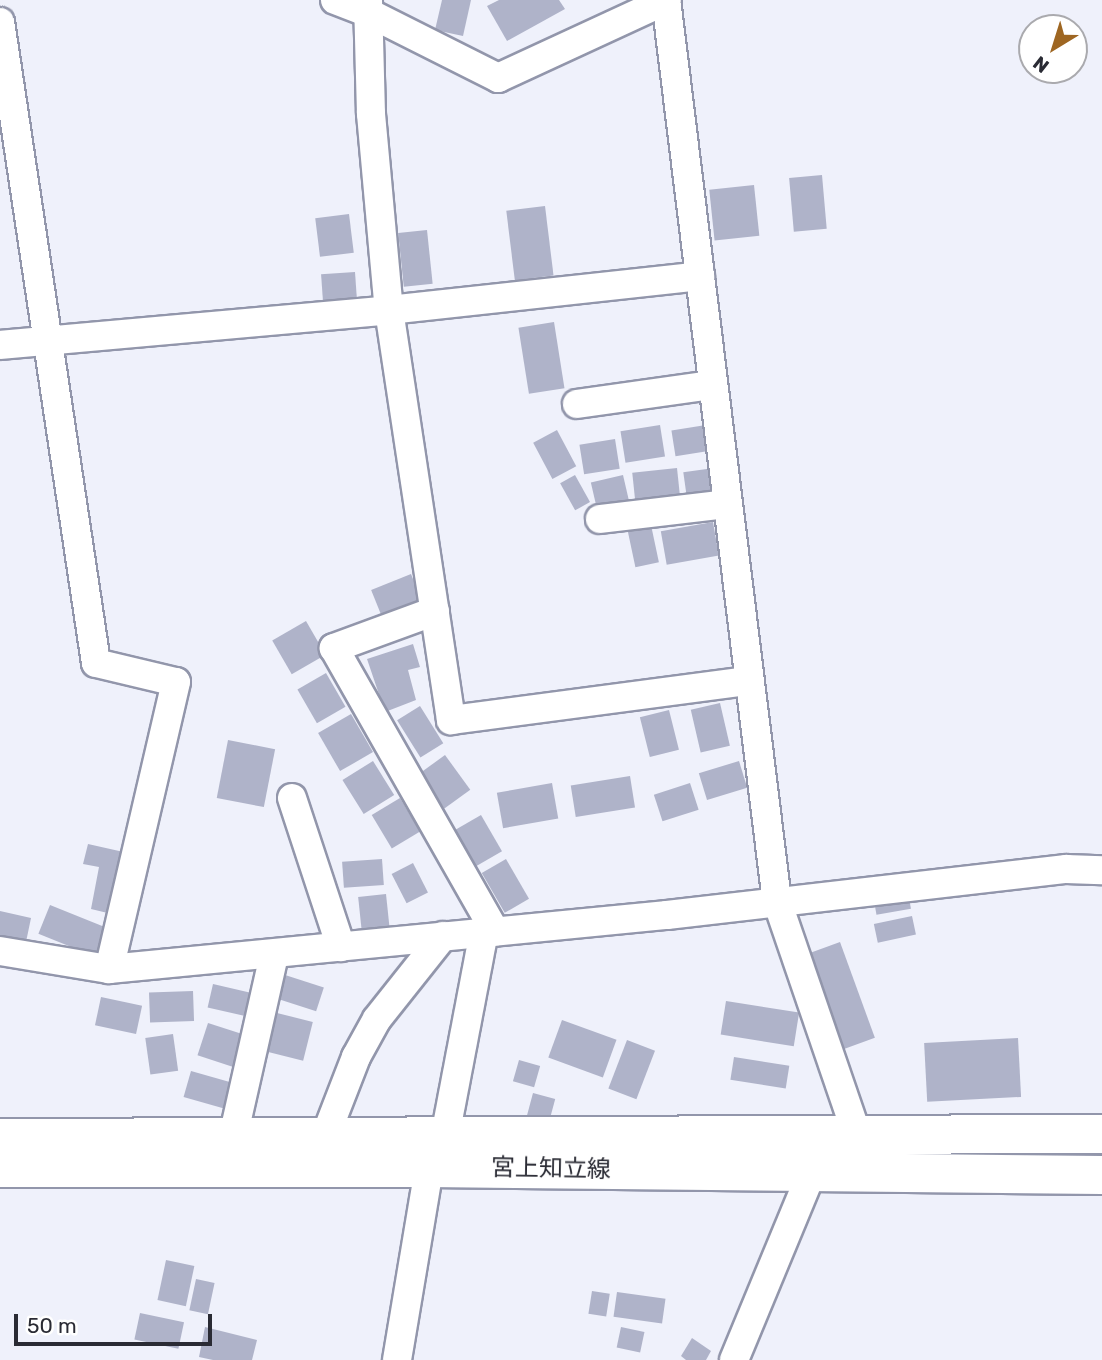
<!DOCTYPE html>
<meta charset="utf-8">
<style>
body{margin:0}
#map{position:relative;width:1102px;height:1360px;overflow:hidden;background:#eff1fb;font-family:Rubik,"Noto Sans JP",sans-serif}
div>[style]{position:absolute}
.building>*{inset:0;background:#afb3c9;transform-origin:0 0}
.roads{filter:drop-shadow(2px 0 #9296ab) drop-shadow(-2px 0 #9296ab) drop-shadow(0 2px #9296ab) drop-shadow(0 -2px #9296ab)}
.minor>*{height:28px;margin:-14px;padding:0 14px;transform-origin:14px;border-radius:14px;background:#fff}
.secondary>*{height:38px;margin:-19px;padding:0 19px;transform-origin:19px;border-radius:19px;background:#fff}
span{translate:-50% -50%;white-space:nowrap;text-align:center;line-height:1.15;-webkit-text-stroke:5px #fff;paint-order:stroke}
.street-label{font-size:24px;color:#2a2b34}
.north{position:absolute;left:1018px;top:14px;width:70px;height:70px;box-sizing:border-box;background:#fff;border:2px solid #aaaaae;border-radius:50%;rotate:218deg;font-size:19px;font-weight:700;line-height:28px;text-align:center;color:#2a2b34}
.north::after{content:'';display:block;margin:auto;width:24px;height:32px;background:#9e6622;clip-path:polygon(50% 0,100% 100%,50% 72%,0 100%)}
.scale{position:absolute;left:14px;top:1314px;width:198px;height:32px;box-sizing:border-box;border:4px solid #2a2b34;border-top:0;padding-left:9px;font-size:21px;line-height:24px;white-space:nowrap;color:#2a2b34;-webkit-text-stroke:5px #fff;paint-order:stroke}
</style>
<div id="map">
<div class="building">
<div style="clip-path:polygon(442px 0,471px 0,463px 36px,435px 30px)"></div>
<div style="clip-path:polygon(499px 0,559px 0,565px 9px,507px 41px,487px 6px)"></div>
<div style="left:822px;top:175px;width:54px;height:33px;rotate:85deg"></div>
<div style="left:754px;top:185px;width:51px;height:45px;rotate:84deg"></div>
<div style="left:545px;top:206px;width:70px;height:39px;rotate:83deg"></div>
<div style="left:349px;top:214px;width:39px;height:34px;rotate:83deg"></div>
<div style="left:427px;top:230px;width:54px;height:29px;rotate:84deg"></div>
<div style="left:355px;top:272px;width:26px;height:34px;rotate:86deg"></div>
<div style="left:554px;top:322px;width:67px;height:36px;rotate:81deg"></div>
<div style="left:660px;top:425px;width:32px;height:40px;rotate:81deg"></div>
<div style="left:706px;top:425px;width:26px;height:35px;rotate:81deg"></div>
<div style="left:557px;top:430px;width:41px;height:27px;rotate:62deg"></div>
<div style="left:615px;top:439px;width:30px;height:36px;rotate:81deg"></div>
<div style="left:677px;top:468px;width:29px;height:45px;rotate:84deg"></div>
<div style="left:714px;top:468px;width:27px;height:31px;rotate:82deg"></div>
<div style="left:575px;top:475px;width:31px;height:17px;rotate:61deg"></div>
<div style="left:623px;top:475px;width:26px;height:33px;rotate:77deg"></div>
<div style="left:713px;top:522px;width:34px;height:53px;rotate:80deg"></div>
<div style="left:651px;top:525px;width:38px;height:24px;rotate:78deg"></div>
<div style="left:411px;top:574px;width:32px;height:43px;rotate:68deg"></div>
<div style="left:306px;top:621px;width:39px;height:39px;rotate:60deg"></div>
<div style="clip-path:polygon(413px 644px,420px 667px,408px 670px,416px 700px,385px 712px,367px 659px)"></div>
<div style="left:326px;top:673px;width:39px;height:33px;rotate:60deg"></div>
<div style="left:720px;top:703px;width:44px;height:30px;rotate:77deg"></div>
<div style="left:420px;top:706px;width:44px;height:27px;rotate:58deg"></div>
<div style="left:669px;top:710px;width:41px;height:30px;rotate:76deg"></div>
<div style="left:351px;top:714px;width:44px;height:38px;rotate:60deg"></div>
<div style="left:228px;top:740px;width:48px;height:59px;rotate:11deg"></div>
<div style="left:445px;top:755px;width:43px;height:32px;rotate:54deg"></div>
<div style="left:373px;top:761px;width:40px;height:36px;rotate:58deg"></div>
<div style="left:739px;top:761px;width:28px;height:42px;rotate:73deg"></div>
<div style="left:630px;top:776px;width:32px;height:60px;rotate:81deg"></div>
<div style="left:552px;top:783px;width:36px;height:56px;rotate:80deg"></div>
<div style="left:690px;top:783px;width:28px;height:38px;rotate:72deg"></div>
<div style="left:400px;top:798px;width:39px;height:33px;rotate:59deg"></div>
<div style="left:481px;top:815px;width:42px;height:30px;rotate:60deg"></div>
<div style="clip-path:polygon(88px 844px,128px 853px,116px 915px,91px 909px,99px 867px,83px 864px)"></div>
<div style="left:382px;top:859px;width:26px;height:40px;rotate:86deg"></div>
<div style="left:506px;top:859px;width:46px;height:28px;rotate:60deg"></div>
<div style="left:413px;top:863px;width:33px;height:24px;rotate:63deg"></div>
<div style="left:908px;top:892px;width:17px;height:35px;rotate:80deg"></div>
<div style="left:386px;top:894px;width:38px;height:28px;rotate:84deg"></div>
<div style="left:50px;top:905px;width:63px;height:31px;rotate:22deg"></div>
<div style="clip-path:polygon(0 911px,31px 918px,26px 942px,0 936px)"></div>
<div style="left:912px;top:916px;width:19px;height:39px;rotate:78deg"></div>
<div style="left:840px;top:942px;width:102px;height:35px;rotate:70deg"></div>
<div style="left:282px;top:974px;width:44px;height:25px;rotate:18deg"></div>
<div style="left:213px;top:984px;width:43px;height:24px;rotate:13deg"></div>
<div style="left:193px;top:991px;width:30px;height:44px;rotate:88deg"></div>
<div style="left:101px;top:997px;width:42px;height:29px;rotate:12deg"></div>
<div style="left:726px;top:1001px;width:74px;height:34px;rotate:9deg"></div>
<div style="left:273px;top:1012px;width:41px;height:40px;rotate:14deg"></div>
<div style="left:562px;top:1020px;width:58px;height:40px;rotate:20deg"></div>
<div style="left:208px;top:1023px;width:40px;height:34px;rotate:18deg"></div>
<div style="left:173px;top:1034px;width:37px;height:28px;rotate:82deg"></div>
<div style="left:1018px;top:1038px;width:59px;height:94px;rotate:87deg"></div>
<div style="left:627px;top:1040px;width:30px;height:52px;rotate:21deg"></div>
<div style="left:734px;top:1057px;width:56px;height:23px;rotate:9deg"></div>
<div style="left:519px;top:1060px;width:22px;height:22px;rotate:16deg"></div>
<div style="left:191px;top:1071px;width:43px;height:27px;rotate:16deg"></div>
<div style="left:533px;top:1093px;width:23px;height:25px;rotate:15deg"></div>
<div style="left:166px;top:1260px;width:29px;height:41px;rotate:12deg"></div>
<div style="left:196px;top:1279px;width:19px;height:32px;rotate:12deg"></div>
<div style="left:592px;top:1291px;width:18px;height:23px;rotate:9deg"></div>
<div style="left:617px;top:1292px;width:49px;height:25px;rotate:8deg"></div>
<div style="left:140px;top:1313px;width:45px;height:27px;rotate:12deg"></div>
<div style="clip-path:polygon(205px 1327px,257px 1340px,252px 1360px,213px 1360px,199px 1357px)"></div>
<div style="left:621px;top:1327px;width:24px;height:21px;rotate:12deg"></div>
<div style="clip-path:polygon(692px 1338px,711px 1351px,706px 1360px,686px 1360px,681px 1356px)"></div>
</div>
<div class="roads">
<div class="minor">
<div style="left:335px;top:0;width:34px;rotate:21deg"></div>
<div style="left:367px;top:12px;width:147px;rotate:26.7deg"></div>
<div style="left:498px;top:78px;width:186px;rotate:-24.8deg"></div>
<div style="left:368px;top:0;width:114px;rotate:88.5deg"></div>
<div style="left:371px;top:114px;width:197px;rotate:84.8deg"></div>
<div style="left:389px;top:310px;width:415px;rotate:81.4deg"></div>
<div style="left:451px;top:720px;width:301px;rotate:-7.5deg"></div>
<div style="left:666px;top:0;width:908px;rotate:82.98deg"></div>
<div style="left:777px;top:901px;width:247px;rotate:71.1deg"></div>
<div style="left:0;top:22px;width:648px;rotate:81.48deg"></div>
<div style="left:96px;top:663px;width:82px;rotate:13.4deg"></div>
<div style="left:176px;top:682px;width:295px;rotate:103.1deg"></div>
<div style="left:0;top:345px;width:391px;rotate:-5.1deg"></div>
<div style="left:389px;top:310px;width:313px;rotate:-6.2deg"></div>
<div style="left:577px;top:404px;width:137px;rotate:-8deg"></div>
<div style="left:600px;top:519px;width:128px;rotate:-6.7deg"></div>
<div style="left:435px;top:611px;width:108px;rotate:159.9deg"></div>
<div style="left:334px;top:648px;width:326px;rotate:60.4deg"></div>
<div style="left:292px;top:798px;width:157px;rotate:71.8deg"></div>
<div style="left:0;top:951px;width:110px;rotate:9.4deg"></div>
<div style="left:109px;top:969px;width:561px;rotate:-5.53deg"></div>
<div style="left:667px;top:915px;width:402px;rotate:-6.6deg"></div>
<div style="left:1066px;top:869px;width:36px;rotate:2deg"></div>
<div style="left:445px;top:1136px;width:209px;rotate:-79.2deg"></div>
<div style="left:233px;top:1137px;width:187px;rotate:-77.3deg"></div>
<div style="left:325px;top:1137px;width:86px;rotate:-68.8deg"></div>
<div style="left:356px;top:1057px;width:43px;rotate:-61.1deg"></div>
<div style="left:377px;top:1019px;width:106px;rotate:-51.5deg"></div>
<div style="left:397px;top:1360px;width:195px;rotate:-80.5deg"></div>
<div style="left:734px;top:1360px;width:204px;rotate:-67.5deg"></div>
</div>
<div class="secondary">
<div style="left:0;top:1138px;width:1102px;rotate:-0.21deg"></div>
<div style="left:0;top:1168px;width:429px"></div>
<div style="left:429px;top:1168px;width:673px;rotate:0.6deg"></div>
</div>
</div>
<div class="street-label">
<span style="left:551px;top:1169px;rotate:1deg">宮上知立線</span>
</div>
<div class="north">N</div>
<div class="scale">50 m</div>
</div>
